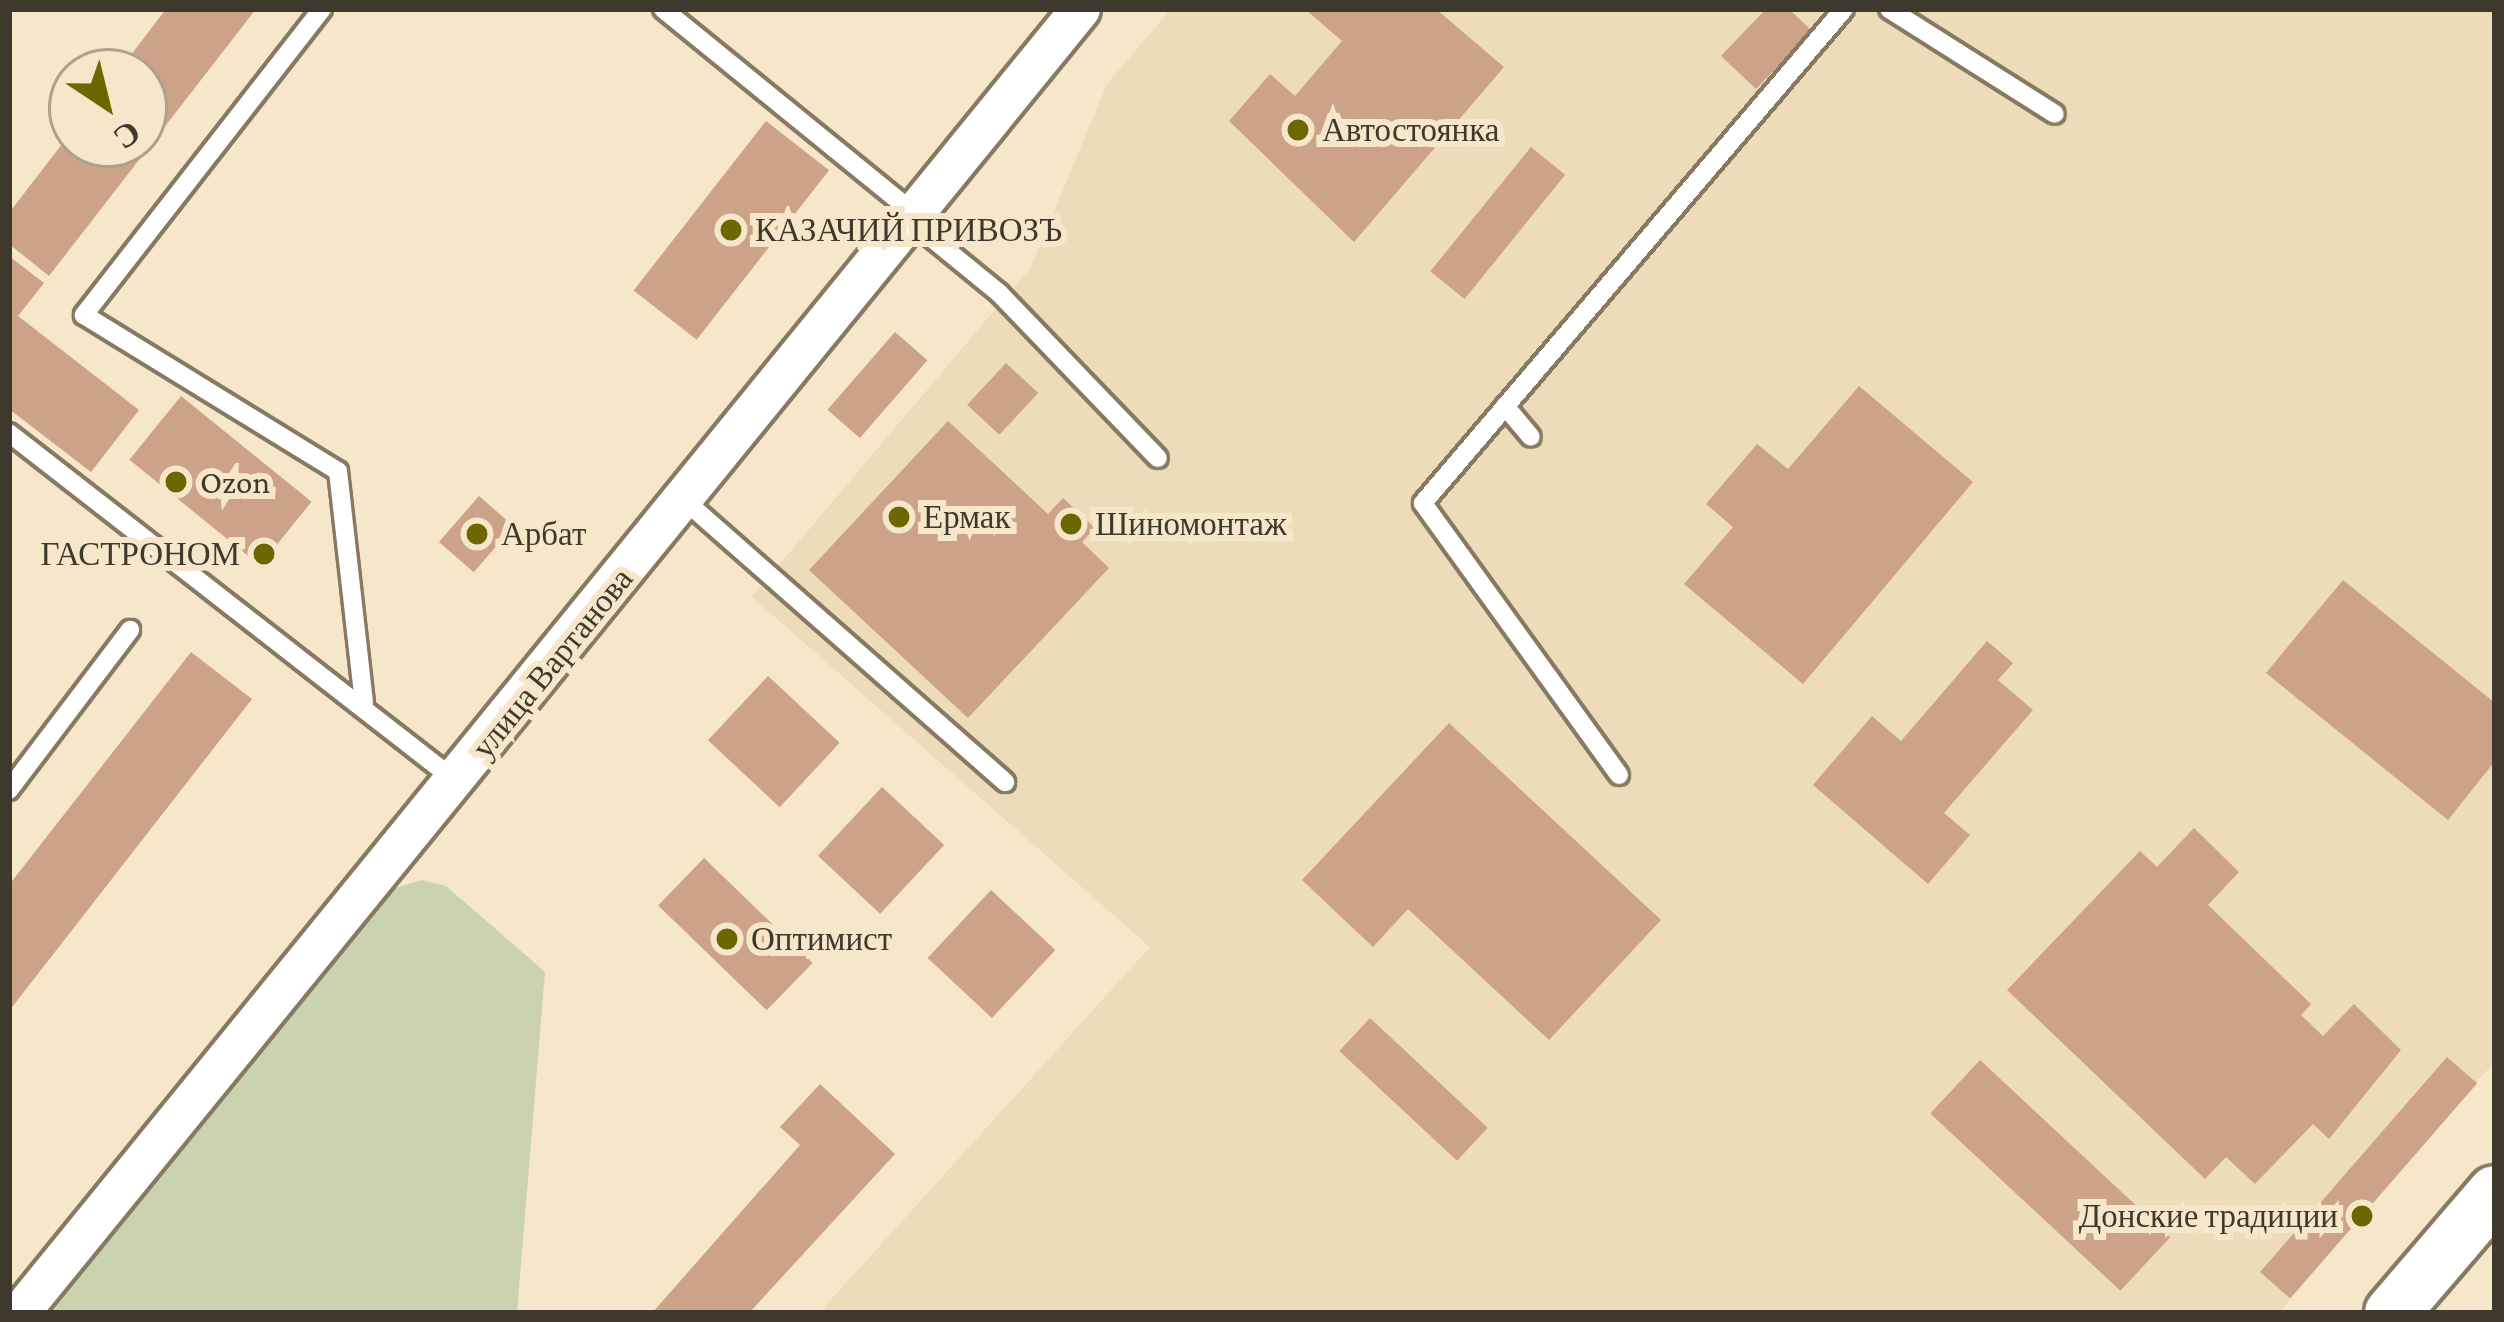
<!DOCTYPE html>
<meta charset="utf-8">
<style>
body{margin:0}
#map{position:relative;width:2504px;height:1322px;overflow:hidden;background:#f6e7cb;font-family:"Crimson Pro",serif}
div>[style]{position:absolute}
.built>*{inset:0;background:#eddcb9}
.green>*{inset:0;background:#cad2af}
.building>*{inset:0;background:#cca289;transform-origin:0 0}
.roads{filter:drop-shadow(3px 0 #877a61) drop-shadow(-3px 0 #877a61) drop-shadow(0 3px #877a61) drop-shadow(0 -3px #877a61)}
.lane>*{height:18px;margin:-9px;padding:0 9px;transform-origin:9px;border-radius:9px;background:#fff}
.street>*{height:39px;margin:-19.5px;padding:0 19.5px;transform-origin:19.5px;border-radius:19.5px;background:#fff}
.secondary>*{height:54px;margin:-27px;padding:0 27px;transform-origin:27px;border-radius:27px;background:#fff}
.dots>*{width:33px;height:33px;translate:-50% -50%;box-sizing:border-box;border:6px solid #f6e7cb;border-radius:50%}
span{translate:-50% -50%;white-space:nowrap;text-align:center;line-height:1.15;-webkit-text-stroke:12px #f6e7cb;paint-order:stroke}
.poi-label{font-size:33px;color:#3e382d}
.left{translate:0 -50%;text-align:left}
.right{translate:-100% -50%;text-align:right}
.street-label{font-size:33px;color:#3e382d}
.frame{position:absolute;inset:0;border:12px solid #3e382d;pointer-events:none}
.north{position:absolute;left:48px;top:48px;width:120px;height:120px;box-sizing:border-box;background:#f6e7cb;border:3px solid #aca18c;border-radius:50%;rotate:145deg;font-size:33px;font-weight:700;line-height:48px;text-align:center;color:#3e382d}
.north::after{content:'';display:block;margin:auto;width:42px;height:54px;background:#6c6800;clip-path:polygon(50% 0,100% 100%,50% 72%,0 100%)}
</style>
<div id="map">
<div class="built">
<div style="clip-path:polygon(1171px 9px,2495px 9px,2495px 1061px,2279px 1313px,819px 1313px,1150px 947px,752px 597px,1031px 267px,1107px 84px)"></div>
</div>
<div class="green">
<div style="clip-path:polygon(422px 880px,446px 886px,545px 972px,517px 1313px,41px 1313px,392px 889px)"></div>
</div>
<div class="building">
<div style="clip-path:polygon(166px 9px,256px 9px,49px 276px,9px 244px,9px 213px,72px 131px,72px 144px,144px 144px,144px 72px,118px 72px)"></div>
<div style="clip-path:polygon(1305px 9px,1436px 9px,1504px 67px,1354px 242px,1229px 121px,1270px 74px,1295px 96px,1342px 41px)"></div>
<div style="clip-path:polygon(1766px 9px,1789px 9px,1812px 31px,1756px 89px,1721px 56px)"></div>
<div style="left:766px;top:121px;width:80px;height:215px;rotate:38deg"></div>
<div style="left:1531px;top:147px;width:44px;height:160px;rotate:39deg"></div>
<div style="clip-path:polygon(9px 256px,44px 283px,18px 316px,139px 410px,91px 472px,9px 409px)"></div>
<div style="left:895px;top:332px;width:43px;height:103px;rotate:41deg"></div>
<div style="left:1006px;top:363px;width:44px;height:57px;rotate:43deg"></div>
<div style="clip-path:polygon(1859px 386px,1973px 482px,1803px 684px,1684px 584px,1733px 527px,1706px 504px,1757px 444px,1788px 469px)"></div>
<div style="left:181px;top:396px;width:168px;height:82px;rotate:39deg"></div>
<div style="clip-path:polygon(948px 421px,1048px 514px,1063px 498px,1095px 528px,1082px 542px,1109px 568px,968px 718px,809px 570px)"></div>
<div style="left:479px;top:496px;width:46px;height:61px;rotate:41deg"></div>
<div style="clip-path:polygon(2343px 580px,2495px 703px,2495px 761px,2448px 820px,2266px 673px)"></div>
<div style="clip-path:polygon(1987px 641px,2013px 663px,1998px 680px,2033px 710px,1944px 813px,1970px 835px,1928px 884px,1813px 785px,1872px 716px,1901px 741px)"></div>
<div style="clip-path:polygon(191px 652px,252px 699px,9px 1011px,9px 885px)"></div>
<div style="left:768px;top:676px;width:98px;height:88px;rotate:43deg"></div>
<div style="clip-path:polygon(1449px 723px,1661px 920px,1549px 1040px,1408px 909px,1373px 947px,1302px 880px)"></div>
<div style="left:882px;top:787px;width:85px;height:94px;rotate:43deg"></div>
<div style="clip-path:polygon(2194px 828px,2239px 872px,2208px 905px,2311px 1004px,2301px 1015px,2323px 1036px,2354px 1004px,2401px 1050px,2329px 1139px,2313px 1124px,2255px 1184px,2226px 1157px,2205px 1179px,2007px 990px,2140px 851px,2157px 867px)"></div>
<div style="left:704px;top:858px;width:151px;height:66px;rotate:44deg"></div>
<div style="left:991px;top:890px;width:88px;height:93px;rotate:43deg"></div>
<div style="left:1370px;top:1018px;width:161px;height:45px;rotate:43deg"></div>
<div style="left:2447px;top:1057px;width:40px;height:285px;rotate:41deg"></div>
<div style="left:1980px;top:1060px;width:260px;height:73px;rotate:43deg"></div>
<div style="clip-path:polygon(820px 1084px,895px 1154px,749px 1313px,652px 1313px,800px 1145px,780px 1127px)"></div>
</div>
<div class="roads">
<div class="lane">
<div style="left:322px;top:9px;width:388px;rotate:127.9deg"></div>
<div style="left:84px;top:315px;width:298px;rotate:31.6deg"></div>
<div style="left:338px;top:471px;width:233px;rotate:83.6deg"></div>
<div style="left:663px;top:9px;width:325px;rotate:39.1deg"></div>
<div style="left:1889px;top:9px;width:196px;rotate:32.3deg"></div>
<div style="left:912px;top:222px;width:112px;rotate:39.2deg"></div>
<div style="left:999px;top:293px;width:229px;rotate:46.1deg"></div>
<div style="left:1505px;top:406px;width:40px;rotate:50deg"></div>
<div style="left:9px;top:433px;width:566px;rotate:37.9deg"></div>
<div style="left:683px;top:499px;width:429px;rotate:41.3deg"></div>
<div style="left:1619px;top:775px;width:335px;rotate:-125.8deg"></div>
<div style="left:1423px;top:503px;width:649px;rotate:-49.56deg"></div>
<div style="left:9px;top:790px;width:201px;rotate:-52.9deg"></div>
</div>
<div class="street">
<div style="left:19px;top:1313px;width:1681px;rotate:-50.87deg"></div>
</div>
<div class="secondary">
<div style="left:2392px;top:1313px;width:158px;rotate:-49.4deg"></div>
</div>
</div>
<div class="dots">
<div style="left:1298px;top:130px;background:#6c6800"></div>
<div style="left:731px;top:230px;background:#6c6800"></div>
<div style="left:176px;top:482px;background:#6c6800"></div>
<div style="left:899px;top:517px;background:#6c6800"></div>
<div style="left:1071px;top:524px;background:#6c6800"></div>
<div style="left:477px;top:534px;background:#6c6800"></div>
<div style="left:264px;top:554px;background:#6c6800"></div>
<div style="left:727px;top:939px;background:#6c6800"></div>
<div style="left:2362px;top:1216px;background:#6c6800"></div>
</div>
<div class="poi-label">
<span class="left" style="left:1322px;top:130px">Автостоянка</span>
<span class="left" style="left:755px;top:230px">КАЗАЧИЙ ПРИВОЗЪ</span>
<span class="left" style="left:200px;top:482px">Ozon</span>
<span class="left" style="left:923px;top:517px">Ермак</span>
<span class="left" style="left:1095px;top:524px">Шиномонтаж</span>
<span class="left" style="left:501px;top:534px">Арбат</span>
<span class="right" style="left:240px;top:554px">ГАСТРОНОМ</span>
<span class="left" style="left:751px;top:939px">Оптимист</span>
<span class="right" style="left:2338px;top:1216px">Донские традиции</span>
</div>
<div class="street-label">
<span style="left:552px;top:663px;rotate:-51deg">улица Вартанова</span>
</div>
<div class="frame"></div>
<div class="north">С</div>
</div>
